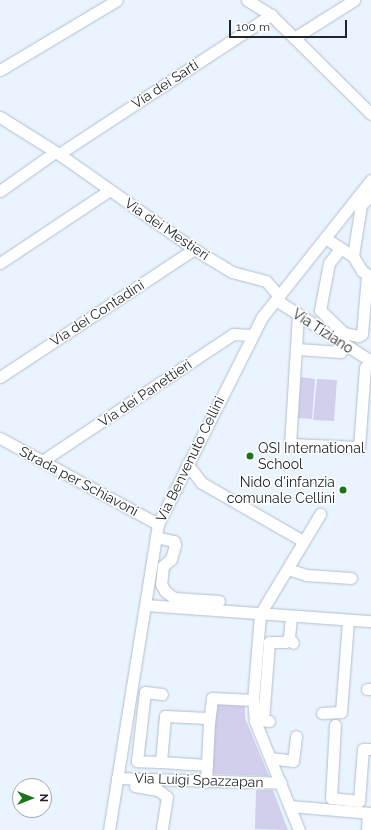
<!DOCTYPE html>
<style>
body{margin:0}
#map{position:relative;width:371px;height:830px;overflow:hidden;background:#e9f4ff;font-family:Raleway,sans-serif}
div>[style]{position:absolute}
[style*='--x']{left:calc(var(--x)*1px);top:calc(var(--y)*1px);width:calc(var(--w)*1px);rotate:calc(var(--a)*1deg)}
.green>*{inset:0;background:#d1cfec}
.roads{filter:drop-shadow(0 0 1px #b2bfcc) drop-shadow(0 0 1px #b2bfcc)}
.minor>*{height:11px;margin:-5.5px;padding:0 5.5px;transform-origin:5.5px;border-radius:5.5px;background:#fff}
.dots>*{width:11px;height:11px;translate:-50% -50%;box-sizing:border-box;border:2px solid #fff;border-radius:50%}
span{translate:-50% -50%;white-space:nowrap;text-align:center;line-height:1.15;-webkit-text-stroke:3px #fff;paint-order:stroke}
.street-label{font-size:14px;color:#21262b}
.poi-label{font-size:14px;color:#21262b}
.left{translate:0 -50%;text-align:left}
.right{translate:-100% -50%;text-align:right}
.north{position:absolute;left:12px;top:778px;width:40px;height:40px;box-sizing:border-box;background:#fff;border:1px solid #a6a8aa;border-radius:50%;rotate:90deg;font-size:11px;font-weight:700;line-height:16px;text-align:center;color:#21262b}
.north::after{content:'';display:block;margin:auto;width:14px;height:18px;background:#1d721c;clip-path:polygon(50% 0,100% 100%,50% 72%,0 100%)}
.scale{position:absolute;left:229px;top:20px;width:118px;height:18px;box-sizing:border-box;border:2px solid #21262b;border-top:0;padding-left:5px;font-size:12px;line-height:14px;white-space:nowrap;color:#21262b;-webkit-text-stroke:3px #fff;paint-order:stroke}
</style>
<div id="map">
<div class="green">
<div style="clip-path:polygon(301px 377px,315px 379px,312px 419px,298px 418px)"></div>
<div style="clip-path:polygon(317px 379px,337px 380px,334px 421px,313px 420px)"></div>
<div style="clip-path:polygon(215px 700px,245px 701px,245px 718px,269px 776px,213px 774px)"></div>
<div style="clip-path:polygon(256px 790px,273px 790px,288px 830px,255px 829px)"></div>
</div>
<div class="roads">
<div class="minor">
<div style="--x:247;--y:0;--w:28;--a:32"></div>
<div style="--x:271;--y:15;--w:141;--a:44.7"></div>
<div style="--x:294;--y:38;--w:71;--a:-32.3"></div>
<div style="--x:0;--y:70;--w:136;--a:-30.9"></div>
<div style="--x:0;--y:117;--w:70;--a:32.1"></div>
<div style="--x:59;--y:154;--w:165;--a:35.1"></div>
<div style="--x:194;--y:249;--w:44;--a:31.2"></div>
<div style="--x:232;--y:272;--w:35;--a:15"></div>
<div style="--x:266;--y:281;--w:20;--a:49"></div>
<div style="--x:59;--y:154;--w:254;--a:-33.3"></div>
<div style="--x:0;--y:191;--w:67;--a:-35.3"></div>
<div style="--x:325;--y:238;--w:33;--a:33"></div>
<div style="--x:353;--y:256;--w:17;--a:59"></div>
<div style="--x:362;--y:271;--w:11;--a:34"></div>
<div style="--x:340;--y:249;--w:18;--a:128"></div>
<div style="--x:329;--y:263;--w:48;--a:100.8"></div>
<div style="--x:320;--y:310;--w:33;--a:44"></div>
<div style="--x:344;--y:333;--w:14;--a:12"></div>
<div style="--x:358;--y:336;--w:4;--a:-27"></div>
<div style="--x:362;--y:334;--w:58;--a:-85.1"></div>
<div style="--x:353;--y:256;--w:52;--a:-81.1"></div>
<div style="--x:361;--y:205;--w:14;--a:-45"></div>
<div style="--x:0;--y:263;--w:132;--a:-33.6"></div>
<div style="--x:276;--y:300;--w:113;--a:32.7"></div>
<div style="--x:298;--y:314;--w:130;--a:93.5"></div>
<div style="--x:290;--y:444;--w:69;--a:2.5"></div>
<div style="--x:359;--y:447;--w:80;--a:-85.7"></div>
<div style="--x:297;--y:349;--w:44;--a:3.9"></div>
<div style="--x:0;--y:377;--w:232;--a:-33.4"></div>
<div style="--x:0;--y:438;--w:180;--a:28.6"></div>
<div style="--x:42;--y:461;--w:229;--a:-33.6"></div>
<div style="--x:233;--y:334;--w:18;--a:3"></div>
<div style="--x:187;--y:464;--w:24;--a:52"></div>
<div style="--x:202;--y:483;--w:111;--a:29.8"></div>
<div style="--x:156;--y:537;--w:18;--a:13"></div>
<div style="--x:174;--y:541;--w:4;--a:76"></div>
<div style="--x:175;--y:545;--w:15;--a:106"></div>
<div style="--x:171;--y:559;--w:11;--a:139"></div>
<div style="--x:163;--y:566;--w:18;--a:96"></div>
<div style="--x:161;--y:584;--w:8;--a:60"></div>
<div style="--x:165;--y:591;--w:11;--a:38"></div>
<div style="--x:174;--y:598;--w:45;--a:3.8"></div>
<div style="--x:288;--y:569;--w:19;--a:18"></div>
<div style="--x:306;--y:575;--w:45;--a:3.8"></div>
<div style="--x:146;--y:605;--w:226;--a:4.1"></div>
<div style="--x:291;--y:618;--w:20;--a:96"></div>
<div style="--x:289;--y:638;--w:6;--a:51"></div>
<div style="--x:367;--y:689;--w:4;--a:0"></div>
<div style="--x:322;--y:713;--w:19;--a:-3"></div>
<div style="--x:341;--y:712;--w:92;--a:-85.6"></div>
<div style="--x:269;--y:721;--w:6;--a:-171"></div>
<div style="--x:263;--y:720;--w:78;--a:-85.6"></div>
<div style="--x:269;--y:642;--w:16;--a:0"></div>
<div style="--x:285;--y:642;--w:6;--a:-45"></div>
<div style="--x:209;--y:723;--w:25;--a:-83"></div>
<div style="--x:212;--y:698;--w:41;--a:2.8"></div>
<div style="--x:335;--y:725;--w:73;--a:93.1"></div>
<div style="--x:331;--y:798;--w:28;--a:6"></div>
<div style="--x:359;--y:801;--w:52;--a:-85.6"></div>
<div style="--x:363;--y:749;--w:8;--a:0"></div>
<div style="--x:271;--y:758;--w:22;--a:8"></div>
<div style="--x:293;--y:761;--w:25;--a:-83"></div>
<div style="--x:161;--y:762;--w:24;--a:-178"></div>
<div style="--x:137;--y:761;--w:69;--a:-83.4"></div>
<div style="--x:145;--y:692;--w:17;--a:7"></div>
<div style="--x:117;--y:778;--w:164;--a:1.7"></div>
<div style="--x:206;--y:782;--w:59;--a:-87.1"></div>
<div style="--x:209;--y:723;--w:5;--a:-112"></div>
<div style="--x:207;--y:718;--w:42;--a:-177.3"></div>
<div style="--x:165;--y:716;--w:46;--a:95"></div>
<div style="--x:161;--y:762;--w:46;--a:3.7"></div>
<div style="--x:135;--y:786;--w:23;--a:10"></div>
<div style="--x:158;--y:790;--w:11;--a:38"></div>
<div style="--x:167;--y:797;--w:33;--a:99"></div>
<div style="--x:290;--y:806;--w:81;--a:4.9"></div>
<div style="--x:109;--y:830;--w:310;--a:-80.9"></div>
<div style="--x:158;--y:524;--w:232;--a:-63.3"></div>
<div style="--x:262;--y:317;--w:175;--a:-51.5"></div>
<div style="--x:299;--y:830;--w:118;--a:-112"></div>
<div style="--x:255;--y:721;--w:21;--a:-95"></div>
<div style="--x:253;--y:700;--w:86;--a:-85.3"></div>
<div style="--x:260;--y:614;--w:117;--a:-59"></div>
<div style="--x:367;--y:830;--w:17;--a:-87"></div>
</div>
</div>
<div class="dots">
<div style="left:250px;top:456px;background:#1d721c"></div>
<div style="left:343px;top:490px;background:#1d721c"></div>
</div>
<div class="street-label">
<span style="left:165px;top:84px;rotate:-33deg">Via dei Sarti</span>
<span style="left:167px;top:229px;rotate:34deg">Via dei Mestieri</span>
<span style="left:97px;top:313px;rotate:-33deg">Via dei Contadini</span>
<span style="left:323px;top:331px;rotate:33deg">Via Tiziano</span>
<span style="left:145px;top:393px;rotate:-34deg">Via dei Panettieri</span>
<span style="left:190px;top:459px;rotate:-64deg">Via Benvenuto Cellini</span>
<span style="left:79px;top:481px;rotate:28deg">Strada per Schiavoni</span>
<span style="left:199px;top:780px;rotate:2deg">Via Luigi Spazzapan</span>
</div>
<div class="poi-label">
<span class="left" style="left:258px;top:456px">QSI International<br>School</span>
<span class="right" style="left:335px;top:490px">Nido d'infanzia<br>comunale Cellini</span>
</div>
<div class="north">N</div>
<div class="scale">100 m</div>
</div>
